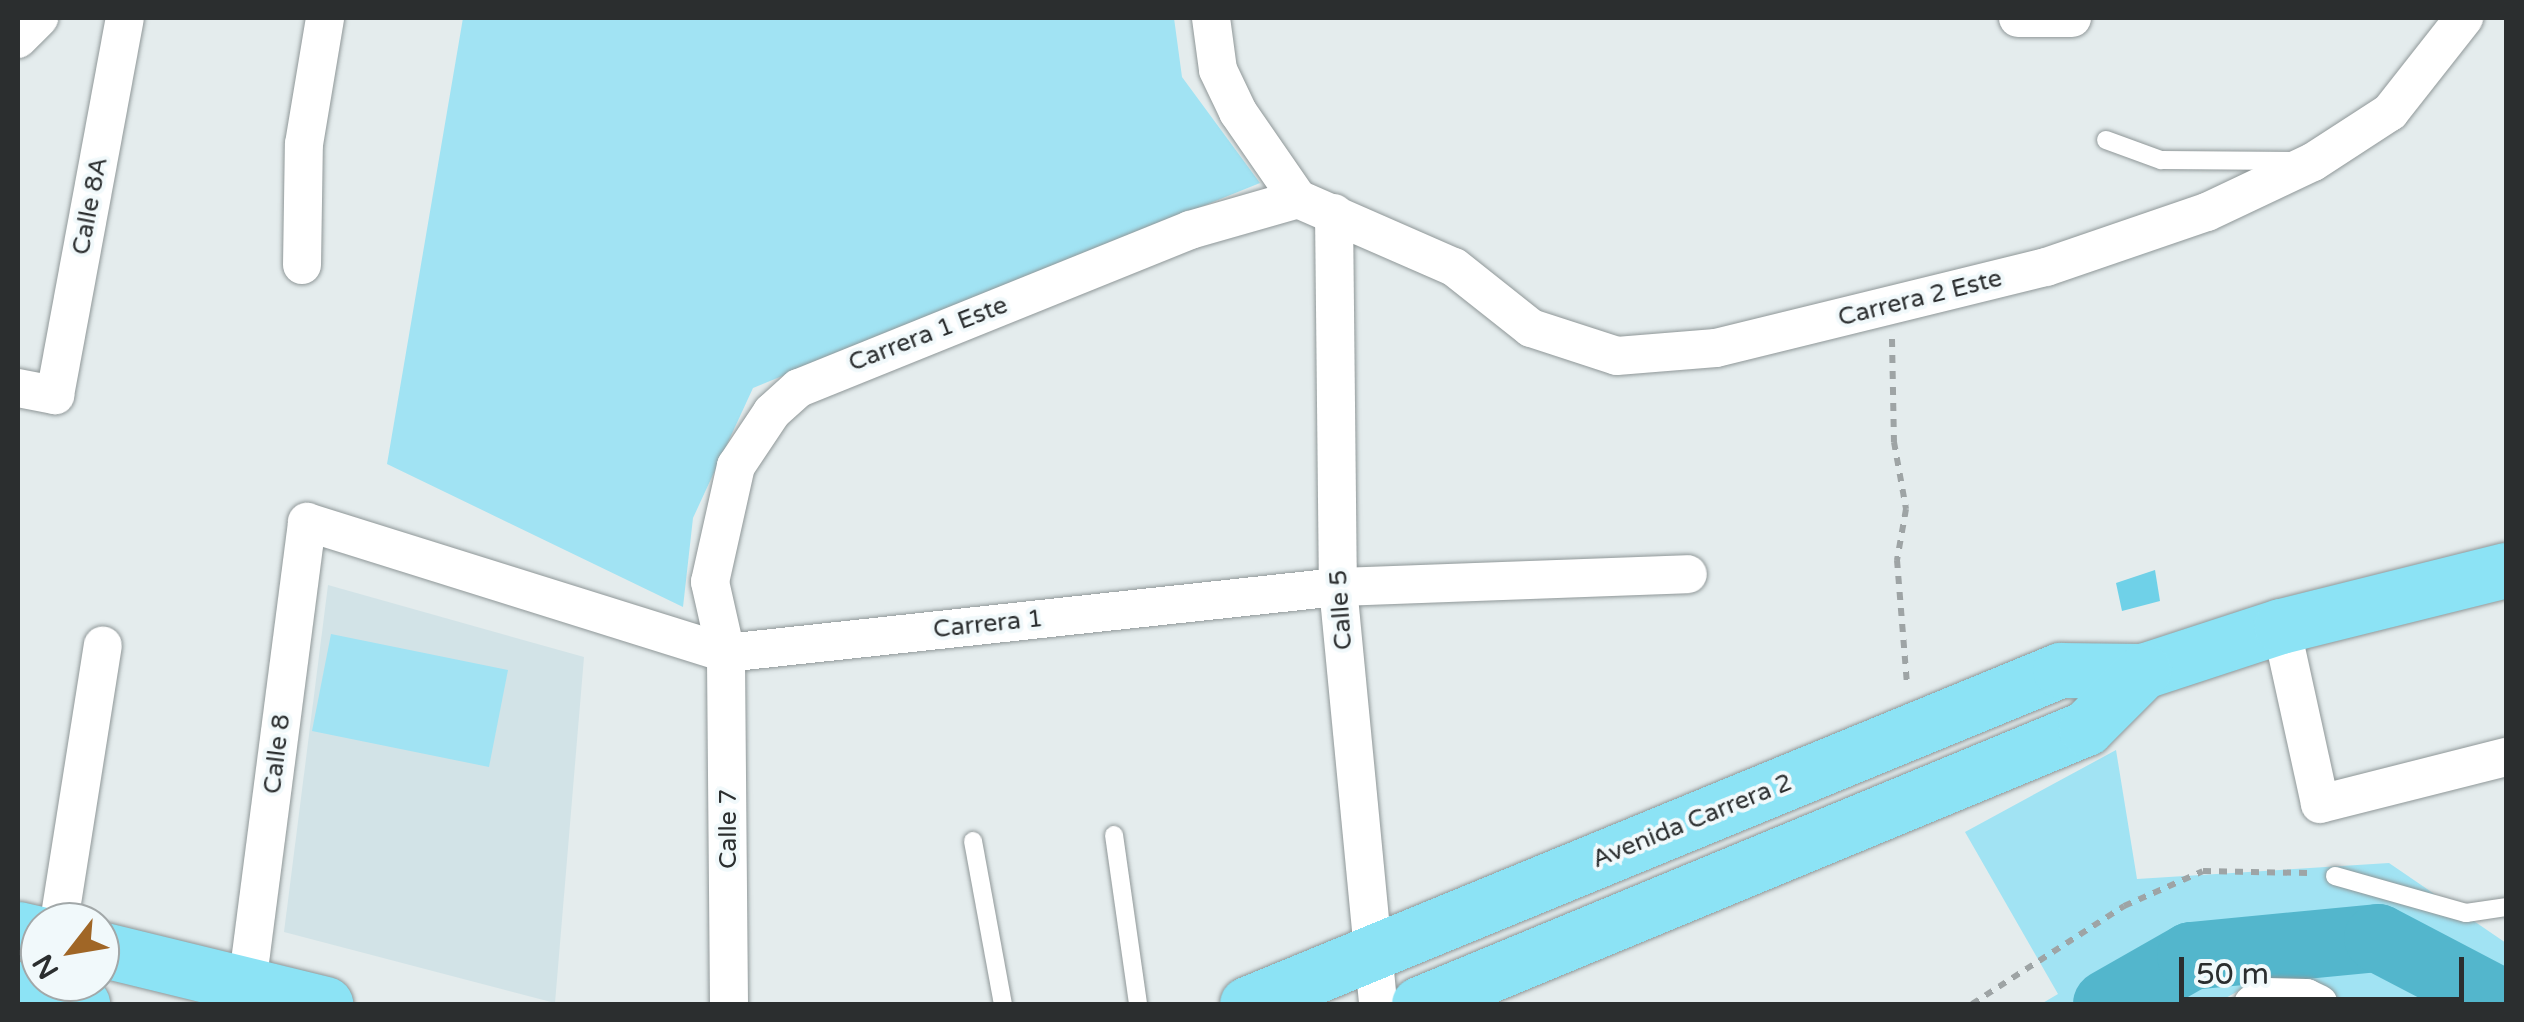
<!DOCTYPE html>
<style>
body{margin:0}
#map{position:relative;width:2524px;height:1022px;overflow:hidden;background:#e4eced;font-family:"Varela Round",sans-serif}
div>[style]{position:absolute}
[style*='--x']{left:calc(var(--x)*1px);top:calc(var(--y)*1px);width:calc(var(--w)*1px);rotate:calc(var(--a)*1deg)}
.built>*{inset:0;background:#d2e3e7}
.green>*{inset:0;background:#a1e3f3}
.river>*{height:68px;margin:-34px;padding:0 34px;transform-origin:34px;border-radius:34px;background:#53b6cc}
.building>*{inset:0;background:#6fd1e8}
.path>*{height:6px;margin-top:-3px;transform-origin:0;background:repeating-linear-gradient(90deg,#9ea4a5 0 8px,transparent 0 16px)}
.roads{filter:drop-shadow(0 0 2px #8f9798) drop-shadow(0 0 2px #8f9798)}
.lane>*{height:18px;margin:-9px;padding:0 9px;transform-origin:9px;border-radius:9px;background:#fff}
.street>*{height:38px;margin:-19px;padding:0 19px;transform-origin:19px;border-radius:19px;background:#fff}
.primary>*{height:55px;margin:-27.5px;padding:0 27.5px;transform-origin:27.5px;border-radius:27.5px;background:#8ce3f5}
span{translate:-50% -50%;white-space:nowrap;text-align:center;line-height:1.15;-webkit-text-stroke:8px #f1f9fb;paint-order:stroke}
.street-label{font-size:25px;color:#2b2e2f}
.frame{position:absolute;inset:0;border:20px solid #2b2e2f;pointer-events:none}
.north{position:absolute;left:20px;top:902px;width:100px;height:100px;box-sizing:border-box;background:#f1f9fb;border:2px solid #a2a8a9;border-radius:50%;rotate:239deg;font-size:28px;font-weight:700;line-height:40px;text-align:center;color:#2b2e2f}
.north::after{content:'';display:block;margin:auto;width:35px;height:45px;background:#a06626;clip-path:polygon(50% 0,100% 100%,50% 72%,0 100%)}
.scale{position:absolute;left:2179px;top:957px;width:285px;height:45px;box-sizing:border-box;border:5px solid #2b2e2f;border-top:0;padding-left:12px;font-size:30px;line-height:35px;white-space:nowrap;color:#2b2e2f;-webkit-text-stroke:8px #f1f9fb;paint-order:stroke}
</style>
<div id="map">
<div class="built">
<div style="clip-path:polygon(328px 585px,584px 657px,555px 1003px,284px 932px)"></div>
</div>
<div class="green">
<div style="clip-path:polygon(463px 18px,1174px 18px,1182px 77px,1260px 183px,753px 388px,693px 518px,683px 607px,387px 464px)"></div>
<div style="clip-path:polygon(331px 634px,508px 670px,489px 767px,312px 731px)"></div>
<div style="clip-path:polygon(2116px 750px,2137px 879px,2389px 863px,2506px 943px,2506px 1004px,2296px 1004px,2249px 985px,2215px 1004px,2041px 1004px,2058px 994px,1965px 832px)"></div>
</div>
<div class="river">
<div style="--x:2107;--y:1004;--w:97;--a:-29.7"></div>
<div style="--x:2191;--y:956;--w:188;--a:-5.5"></div>
<div style="--x:2378;--y:938;--w:142;--a:27.6"></div>
</div>
<div class="building">
<div style="clip-path:polygon(2155px 570px,2160px 601px,2122px 611px,2116px 583px)"></div>
</div>
<div class="path">
<div style="--x:1892;--y:339;--w:103;--a:88.9"></div>
<div style="--x:1894;--y:442;--w:68;--a:79.8"></div>
<div style="--x:1906;--y:509;--w:52;--a:100"></div>
<div style="--x:1897;--y:560;--w:124;--a:85.4"></div>
<div style="--x:1972;--y:1004;--w:181;--a:-32.8"></div>
<div style="--x:2124;--y:906;--w:86;--a:-23.9"></div>
<div style="--x:2203;--y:871;--w:106;--a:1.1"></div>
</div>
<div class="roads">
<div class="lane">
<div style="--x:2106;--y:140;--w:59;--a:20"></div>
<div style="--x:2161;--y:160;--w:136;--a:0.4"></div>
<div style="--x:1114;--y:835;--w:171;--a:81.9"></div>
<div style="--x:973;--y:841;--w:166;--a:79.6"></div>
<div style="--x:2335;--y:876;--w:136;--a:15.8"></div>
<div style="--x:2466;--y:913;--w:40;--a:-8.5"></div>
</div>
<div class="street">
<div style="--x:1211;--y:18;--w:52;--a:82.3"></div>
<div style="--x:1218;--y:70;--w:47;--a:64.5"></div>
<div style="--x:1238;--y:112;--w:106;--a:55.4"></div>
<div style="--x:2018;--y:18;--w:54;--a:0"></div>
<div style="--x:18;--y:39;--w:30;--a:-45"></div>
<div style="--x:1334;--y:213;--w:374;--a:89.4"></div>
<div style="--x:1338;--y:587;--w:419;--a:84.5"></div>
<div style="--x:302;--y:265;--w:121;--a:-89.1"></div>
<div style="--x:304;--y:144;--w:128;--a:-80.5"></div>
<div style="--x:18;--y:388;--w:38;--a:11"></div>
<div style="--x:55;--y:395;--w:383;--a:-79.5"></div>
<div style="--x:2281;--y:626;--w:182;--a:77.6"></div>
<div style="--x:2320;--y:804;--w:192;--a:-14.2"></div>
<div style="--x:59;--y:922;--w:280;--a:-81"></div>
<div style="--x:247;--y:985;--w:467;--a:-82.6"></div>
<div style="--x:307;--y:522;--w:439;--a:17.4"></div>
<div style="--x:726;--y:653;--w:616;--a:-6.16"></div>
<div style="--x:1338;--y:587;--w:350;--a:-2.1"></div>
<div style="--x:729;--y:1004;--w:351;--a:-90.5"></div>
<div style="--x:726;--y:653;--w:73;--a:-102.7"></div>
<div style="--x:710;--y:582;--w:119;--a:-77.4"></div>
<div style="--x:736;--y:466;--w:65;--a:-56.3"></div>
<div style="--x:772;--y:412;--w:36;--a:-42"></div>
<div style="--x:799;--y:388;--w:422;--a:-22"></div>
<div style="--x:1190;--y:230;--w:112;--a:-16"></div>
<div style="--x:1298;--y:199;--w:170;--a:23.6"></div>
<div style="--x:1454;--y:267;--w:98;--a:38.4"></div>
<div style="--x:1531;--y:328;--w:90;--a:18"></div>
<div style="--x:1617;--y:356;--w:99;--a:-4.6"></div>
<div style="--x:1716;--y:348;--w:340;--a:-13.8"></div>
<div style="--x:2046;--y:267;--w:170;--a:-18.9"></div>
<div style="--x:2207;--y:212;--w:117;--a:-25.3"></div>
<div style="--x:2313;--y:162;--w:92;--a:-33"></div>
<div style="--x:2390;--y:112;--w:120;--a:-51.8"></div>
<div style="--x:2253;--y:1004;--w:15;--a:-28"></div>
<div style="--x:2266;--y:997;--w:40;--a:1.4"></div>
<div style="--x:2306;--y:998;--w:14;--a:25"></div>
</div>
<div class="primary">
<div style="--x:18;--y:929;--w:23;--a:13"></div>
<div style="--x:100;--y:949;--w:232;--a:13.7"></div>
<div style="--x:18;--y:989;--w:66;--a:13.2"></div>
<div style="--x:1247;--y:1004;--w:879;--a:-22.33"></div>
<div style="--x:2060;--y:670;--w:83;--a:0.7"></div>
<div style="--x:2143;--y:671;--w:145;--a:-18.1"></div>
<div style="--x:2281;--y:626;--w:232;--a:-14"></div>
<div style="--x:1419;--y:1004;--w:722;--a:-22.48"></div>
<div style="--x:2086;--y:728;--w:81;--a:-45"></div>
</div>
</div>
<div class="street-label">
<span style="left:90px;top:206px;rotate:-79deg">Calle 8A</span>
<span style="left:1920px;top:298px;rotate:-14deg">Carrera 2 Este</span>
<span style="left:928px;top:334px;rotate:-21deg">Carrera 1 Este</span>
<span style="left:1341px;top:610px;rotate:-94deg">Calle 5</span>
<span style="left:988px;top:624px;rotate:-6deg">Carrera 1</span>
<span style="left:277px;top:754px;rotate:-83deg">Calle 8</span>
<span style="left:1692px;top:821px;rotate:-22deg">Avenida Carrera 2</span>
<span style="left:728px;top:829px;rotate:-90deg">Calle 7</span>
</div>
<div class="frame"></div>
<div class="north">N</div>
<div class="scale">50 m</div>
</div>
